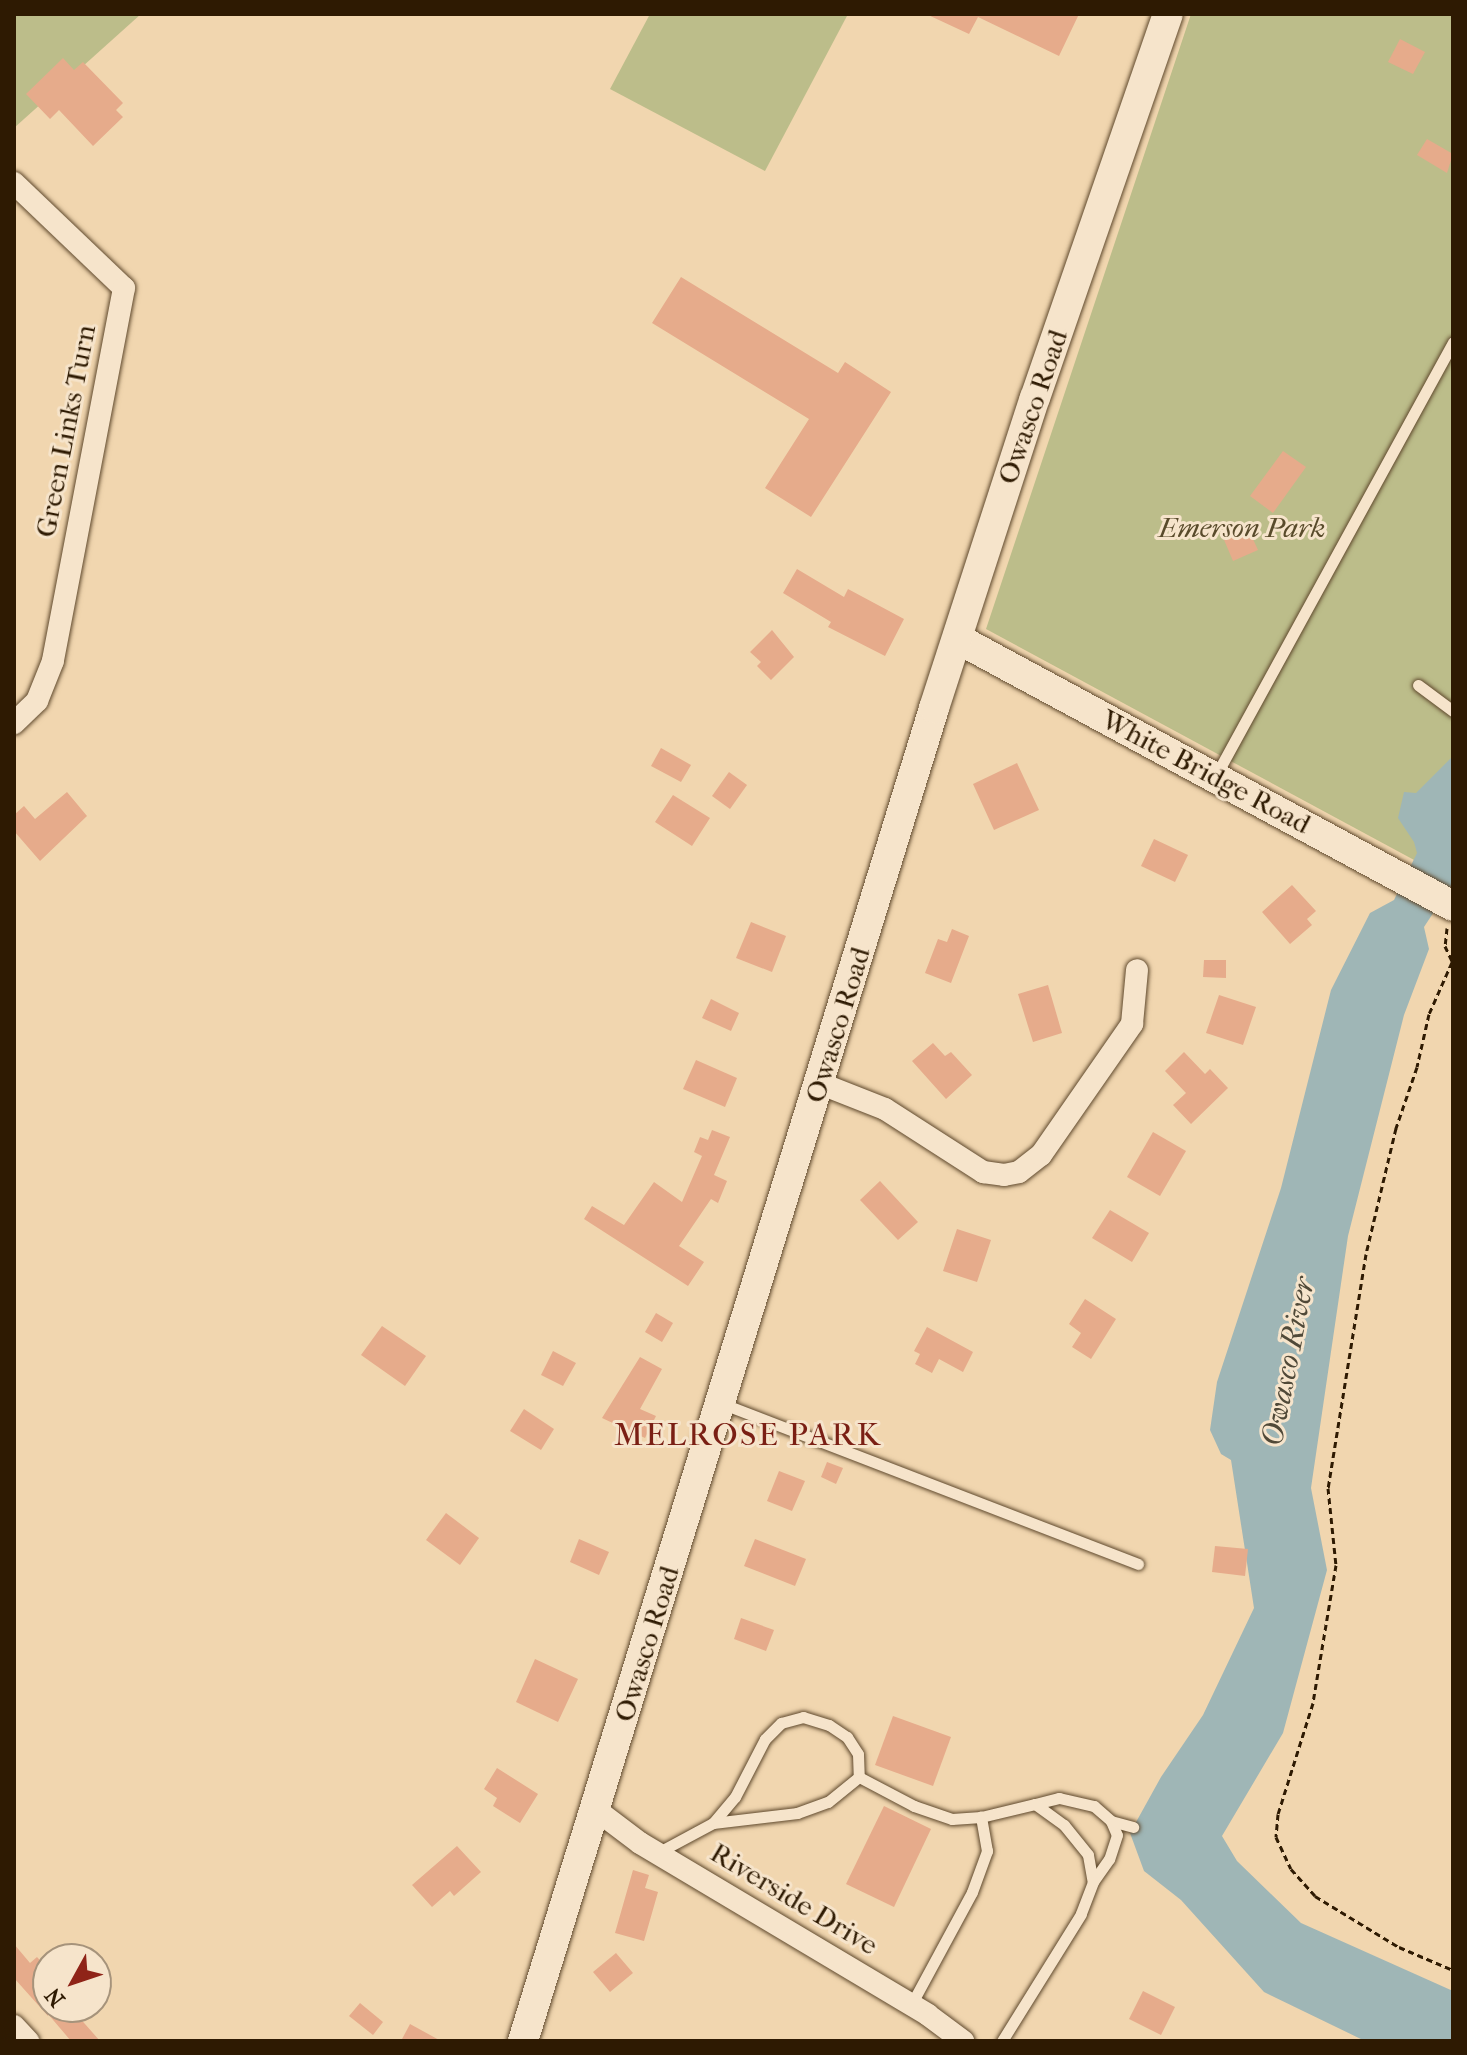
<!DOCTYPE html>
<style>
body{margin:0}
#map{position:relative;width:1467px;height:2055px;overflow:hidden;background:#f1d6af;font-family:"IM FELL French Canon",serif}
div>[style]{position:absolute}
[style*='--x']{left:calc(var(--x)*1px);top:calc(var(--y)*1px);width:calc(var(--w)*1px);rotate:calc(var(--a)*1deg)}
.green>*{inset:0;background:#bcbd8a}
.water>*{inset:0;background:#9fb6b6}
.building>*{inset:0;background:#e6ab8b}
.path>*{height:3px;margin-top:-1.5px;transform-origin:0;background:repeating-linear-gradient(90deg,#2e1a02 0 6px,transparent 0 10px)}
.roads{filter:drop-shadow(0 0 2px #5f492d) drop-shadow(0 0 2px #5f492d)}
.lane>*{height:11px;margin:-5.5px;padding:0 5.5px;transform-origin:5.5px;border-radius:5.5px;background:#f6e4cb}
.street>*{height:22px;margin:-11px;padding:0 11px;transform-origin:11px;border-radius:11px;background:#f6e4cb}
.secondary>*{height:30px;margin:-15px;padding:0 15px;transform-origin:15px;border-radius:15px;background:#f6e4cb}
span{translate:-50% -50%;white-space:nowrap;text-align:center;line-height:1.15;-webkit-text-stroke:6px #f6e4cb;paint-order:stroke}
.street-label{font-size:28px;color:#2e1a02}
.park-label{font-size:28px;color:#594b2b;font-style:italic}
.water-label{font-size:30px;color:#504938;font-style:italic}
.quarter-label{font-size:32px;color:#7a1f14;letter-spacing:2px}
.frame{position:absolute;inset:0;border:16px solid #2e1a02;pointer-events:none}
.north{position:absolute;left:32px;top:1943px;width:80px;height:80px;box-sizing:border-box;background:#f6e4cb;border:2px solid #a6937b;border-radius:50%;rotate:230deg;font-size:22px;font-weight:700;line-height:32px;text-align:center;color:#2e1a02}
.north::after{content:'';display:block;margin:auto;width:28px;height:36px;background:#8f2418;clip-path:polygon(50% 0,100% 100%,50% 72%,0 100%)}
</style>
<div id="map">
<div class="green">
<div style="clip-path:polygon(14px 14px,141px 14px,14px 128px)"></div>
<div style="clip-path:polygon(650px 14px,848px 14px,765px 171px,610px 89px)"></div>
<div style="clip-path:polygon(1191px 14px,1453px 14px,1453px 881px,986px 629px)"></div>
</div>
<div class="water">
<div style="clip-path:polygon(1453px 756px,1453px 883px,1424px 927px,1429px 949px,1404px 1015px,1348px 1236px,1311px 1488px,1327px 1570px,1283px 1733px,1222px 1836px,1237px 1861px,1301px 1923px,1453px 1991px,1453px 2041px,1365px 2041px,1264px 1992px,1181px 1900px,1144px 1871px,1130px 1833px,1161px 1777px,1203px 1715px,1254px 1608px,1231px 1460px,1221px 1454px,1210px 1430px,1217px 1382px,1281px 1188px,1331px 990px,1370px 913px,1394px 900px,1417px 853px,1414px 842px,1398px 818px,1404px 792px,1416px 793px)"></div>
</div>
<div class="building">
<div style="clip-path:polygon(926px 14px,1079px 14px,1059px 56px,978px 17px,969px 34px)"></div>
<div style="clip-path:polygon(1400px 39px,1425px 52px,1413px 74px,1388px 62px)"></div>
<div style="clip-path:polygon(63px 58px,74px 70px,83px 62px,123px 103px,116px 110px,123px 117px,93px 146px,59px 110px,50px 119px,26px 94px)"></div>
<div style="clip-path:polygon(1427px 139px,1453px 154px,1447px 173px,1417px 155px)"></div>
<div style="clip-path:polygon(681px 277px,838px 373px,845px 362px,891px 392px,811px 517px,765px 488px,809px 419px,652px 323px)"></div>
<div style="clip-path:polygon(1283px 451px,1306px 467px,1273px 513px,1250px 496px)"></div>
<div style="clip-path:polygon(1246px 524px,1258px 550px,1233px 561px,1222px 535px)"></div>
<div style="clip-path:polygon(797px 569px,844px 597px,848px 589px,904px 619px,885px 656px,828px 627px,831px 622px,783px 593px)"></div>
<div style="clip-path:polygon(772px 630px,794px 657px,771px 680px,757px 666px,761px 662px,750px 652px)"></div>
<div style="clip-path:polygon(661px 748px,691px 765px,681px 782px,651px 766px)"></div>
<div style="clip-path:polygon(1017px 763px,1039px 810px,994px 830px,973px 784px)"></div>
<div style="clip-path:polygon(729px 772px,747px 785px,730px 809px,712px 796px)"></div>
<div style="clip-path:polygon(67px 792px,87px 816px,40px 861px,14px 831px,14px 815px,24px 806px,35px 819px)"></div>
<div style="clip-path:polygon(673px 795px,710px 818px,692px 846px,655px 822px)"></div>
<div style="clip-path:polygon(1154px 839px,1188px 855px,1175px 882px,1141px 866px)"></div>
<div style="clip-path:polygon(1292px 885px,1316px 911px,1307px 919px,1312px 925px,1290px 944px,1262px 912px)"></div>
<div style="clip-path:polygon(751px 922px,786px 936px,772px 972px,736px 958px)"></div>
<div style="clip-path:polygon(952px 929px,969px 936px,951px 983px,925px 973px,938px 939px,947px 942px)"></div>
<div style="clip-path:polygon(1204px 960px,1226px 960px,1226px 978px,1203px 977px)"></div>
<div style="clip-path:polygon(1048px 985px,1062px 1033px,1033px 1042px,1018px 994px)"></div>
<div style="clip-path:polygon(1219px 995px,1256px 1007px,1243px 1045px,1206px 1033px)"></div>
<div style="clip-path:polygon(711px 999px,739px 1013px,731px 1031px,702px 1018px)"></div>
<div style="clip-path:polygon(933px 1043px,945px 1056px,951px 1052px,972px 1075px,946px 1099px,912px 1061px)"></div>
<div style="clip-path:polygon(1184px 1052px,1205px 1074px,1210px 1069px,1228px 1088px,1191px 1124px,1173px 1105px,1186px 1093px,1165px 1071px)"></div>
<div style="clip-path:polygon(696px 1060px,737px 1078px,725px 1107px,683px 1089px)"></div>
<div style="clip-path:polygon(712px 1130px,730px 1137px,714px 1175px,727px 1181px,718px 1203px,711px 1199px,679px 1246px,704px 1262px,688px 1286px,584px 1219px,592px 1206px,624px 1225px,654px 1182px,682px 1202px,702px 1156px,694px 1152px,700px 1137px,708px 1140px)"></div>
<div style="clip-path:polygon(1153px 1132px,1186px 1151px,1160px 1196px,1127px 1177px)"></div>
<div style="clip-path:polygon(880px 1181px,918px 1222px,898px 1240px,860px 1200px)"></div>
<div style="clip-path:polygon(1110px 1210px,1149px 1233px,1132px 1262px,1092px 1238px)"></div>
<div style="clip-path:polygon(957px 1229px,991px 1240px,977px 1282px,943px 1271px)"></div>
<div style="clip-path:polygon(1085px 1299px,1116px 1319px,1091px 1359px,1072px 1347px,1081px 1333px,1069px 1324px)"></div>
<div style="clip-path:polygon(656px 1313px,673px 1323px,662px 1342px,645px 1332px)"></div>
<div style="clip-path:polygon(382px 1326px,426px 1356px,405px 1386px,361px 1355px)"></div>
<div style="clip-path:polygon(927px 1327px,973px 1352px,963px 1372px,939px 1359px,932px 1373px,915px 1364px,920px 1354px,914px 1351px)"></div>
<div style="clip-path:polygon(553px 1351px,576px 1363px,563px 1386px,541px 1375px)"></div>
<div style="clip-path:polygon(640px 1357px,662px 1369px,640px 1409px,656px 1416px,645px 1438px,602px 1418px)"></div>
<div style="clip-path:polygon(524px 1409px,554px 1429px,541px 1450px,510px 1431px)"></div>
<div style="clip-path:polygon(827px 1462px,843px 1468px,836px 1484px,821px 1477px)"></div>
<div style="clip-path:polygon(779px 1471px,805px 1481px,792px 1511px,767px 1501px)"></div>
<div style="clip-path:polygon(446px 1513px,479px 1538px,460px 1565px,426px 1540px)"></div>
<div style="clip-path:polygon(579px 1539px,609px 1552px,599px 1575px,570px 1562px)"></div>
<div style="clip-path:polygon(755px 1539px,806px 1559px,795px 1586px,744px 1566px)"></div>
<div style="clip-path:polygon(1215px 1546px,1248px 1549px,1245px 1576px,1212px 1572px)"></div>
<div style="clip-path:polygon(741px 1618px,774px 1630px,766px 1651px,734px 1639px)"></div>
<div style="clip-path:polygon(535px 1659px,578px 1679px,558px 1722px,516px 1702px)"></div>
<div style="clip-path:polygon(893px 1716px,951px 1737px,933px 1786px,875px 1765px)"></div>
<div style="clip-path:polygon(497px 1768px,538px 1794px,520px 1823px,493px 1806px,497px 1798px,484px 1789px)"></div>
<div style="clip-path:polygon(884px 1806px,931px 1829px,894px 1907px,846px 1884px)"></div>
<div style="clip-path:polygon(457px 1846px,481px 1872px,454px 1896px,450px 1891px,432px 1907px,412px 1885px)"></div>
<div style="clip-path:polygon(633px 1870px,649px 1875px,645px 1888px,658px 1892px,644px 1941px,615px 1933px)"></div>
<div style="clip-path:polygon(14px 1944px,30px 1963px,37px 1957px,48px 1969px,48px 2007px,70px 2007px,100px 2041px,71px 2041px,48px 2014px,48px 2016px,14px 1978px)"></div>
<div style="clip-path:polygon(616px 1953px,633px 1973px,610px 1992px,593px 1972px)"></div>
<div style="clip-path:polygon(1143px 1991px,1175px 2007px,1161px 2035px,1129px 2019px)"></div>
<div style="clip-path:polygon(360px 2003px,383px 2022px,373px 2035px,349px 2016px)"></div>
<div style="clip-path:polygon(410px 2024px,441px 2041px,401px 2041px)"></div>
</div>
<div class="path">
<div style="--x:1447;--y:928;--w:18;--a:96"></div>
<div style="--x:1445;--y:946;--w:19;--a:65"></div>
<div style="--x:1452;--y:962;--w:57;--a:113.9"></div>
<div style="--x:1429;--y:1014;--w:54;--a:102.8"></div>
<div style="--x:1417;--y:1067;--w:65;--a:109"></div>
<div style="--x:1396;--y:1128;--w:130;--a:103.4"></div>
<div style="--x:1366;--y:1254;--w:237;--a:99.2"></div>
<div style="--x:1328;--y:1488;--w:77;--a:84.1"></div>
<div style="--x:1336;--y:1565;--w:140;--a:99.5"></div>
<div style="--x:1313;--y:1703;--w:116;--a:107.5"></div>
<div style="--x:1278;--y:1814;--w:23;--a:95"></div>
<div style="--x:1276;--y:1837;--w:35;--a:65"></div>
<div style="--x:1291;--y:1869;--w:36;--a:48"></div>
<div style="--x:1315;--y:1896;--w:98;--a:31.3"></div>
<div style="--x:1399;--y:1947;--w:59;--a:23.1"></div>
</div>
<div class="roads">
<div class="lane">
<div style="--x:1418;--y:685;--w:44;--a:36.6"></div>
<div style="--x:1215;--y:777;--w:496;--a:-61.3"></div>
<div style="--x:721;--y:1403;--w:447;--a:21.1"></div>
<div style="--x:1035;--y:1804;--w:25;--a:-14"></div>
<div style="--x:1059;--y:1798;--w:36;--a:13"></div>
<div style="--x:1094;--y:1806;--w:23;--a:41"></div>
<div style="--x:1111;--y:1821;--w:15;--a:67"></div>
<div style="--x:1117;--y:1835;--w:25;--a:108"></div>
<div style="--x:1109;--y:1859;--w:28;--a:125"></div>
<div style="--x:1111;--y:1821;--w:23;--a:15"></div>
<div style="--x:713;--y:1823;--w:34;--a:-50"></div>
<div style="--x:735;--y:1797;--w:65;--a:-62.7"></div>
<div style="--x:765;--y:1739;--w:23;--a:-45"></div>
<div style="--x:781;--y:1723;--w:23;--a:-15"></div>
<div style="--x:803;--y:1717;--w:27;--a:17"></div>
<div style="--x:829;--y:1725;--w:22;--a:34"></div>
<div style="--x:847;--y:1737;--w:20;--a:57"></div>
<div style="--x:858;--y:1754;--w:23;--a:88"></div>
<div style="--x:659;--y:1852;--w:61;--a:-28.2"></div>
<div style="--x:713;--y:1823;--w:85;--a:-6.8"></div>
<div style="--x:797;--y:1813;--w:33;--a:-20"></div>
<div style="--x:828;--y:1802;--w:40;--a:-39"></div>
<div style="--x:859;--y:1777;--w:62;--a:27.8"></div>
<div style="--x:914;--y:1806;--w:40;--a:18.9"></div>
<div style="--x:952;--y:1819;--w:29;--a:-4"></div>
<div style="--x:981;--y:1817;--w:56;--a:-13.5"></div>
<div style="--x:1035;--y:1804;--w:36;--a:36"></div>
<div style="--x:1064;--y:1825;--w:38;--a:51"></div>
<div style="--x:1088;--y:1855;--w:27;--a:80"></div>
<div style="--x:1093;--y:1882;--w:34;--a:111"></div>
<div style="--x:1081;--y:1914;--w:150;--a:121.9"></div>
<div style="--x:911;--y:2005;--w:128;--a:-61.6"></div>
<div style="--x:972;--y:1892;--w:44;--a:-69.9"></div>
<div style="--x:987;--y:1851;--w:35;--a:-100"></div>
</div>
<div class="street">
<div style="--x:14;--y:183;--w:152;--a:43.7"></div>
<div style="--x:124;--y:288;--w:380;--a:100.8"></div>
<div style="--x:53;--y:661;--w:43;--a:111.8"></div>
<div style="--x:37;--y:701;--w:32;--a:136"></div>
<div style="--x:819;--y:1083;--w:71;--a:21.5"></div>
<div style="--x:885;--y:1109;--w:117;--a:32.7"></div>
<div style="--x:983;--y:1172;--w:21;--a:8"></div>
<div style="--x:1004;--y:1175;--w:15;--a:-11"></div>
<div style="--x:1019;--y:1172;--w:28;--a:-38"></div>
<div style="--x:1041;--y:1155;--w:160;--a:-55.2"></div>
<div style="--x:1132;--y:1024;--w:54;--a:-84.7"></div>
<div style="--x:595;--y:1809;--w:56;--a:37.1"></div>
<div style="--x:640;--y:1843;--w:335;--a:30.8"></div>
<div style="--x:928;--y:2015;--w:44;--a:36.6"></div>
<div style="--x:14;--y:2026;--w:21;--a:47"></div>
</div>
<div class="secondary">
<div style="--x:958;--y:639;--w:562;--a:28.34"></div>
<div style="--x:523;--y:2041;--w:1395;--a:-72.86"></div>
<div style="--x:934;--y:708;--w:326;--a:-72"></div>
<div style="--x:1035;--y:398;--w:406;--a:-70.9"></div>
</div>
</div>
<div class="street-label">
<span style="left:1033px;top:407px;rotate:-71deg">Owasco Road</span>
<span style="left:66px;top:431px;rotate:-79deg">Green Links Turn</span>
<span style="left:1206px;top:772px;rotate:28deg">White Bridge Road</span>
<span style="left:838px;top:1025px;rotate:-73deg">Owasco Road</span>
<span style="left:647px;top:1644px;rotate:-73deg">Owasco Road</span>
<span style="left:794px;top:1899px;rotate:31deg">Riverside Drive</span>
</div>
<div class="park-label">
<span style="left:1242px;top:528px">Emerson Park</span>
</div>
<div class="water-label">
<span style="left:1289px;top:1362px;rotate:-79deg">Owasco River</span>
</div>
<div class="quarter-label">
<span style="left:748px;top:1435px">MELROSE PARK</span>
</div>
<div class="frame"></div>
<div class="north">N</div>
</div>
